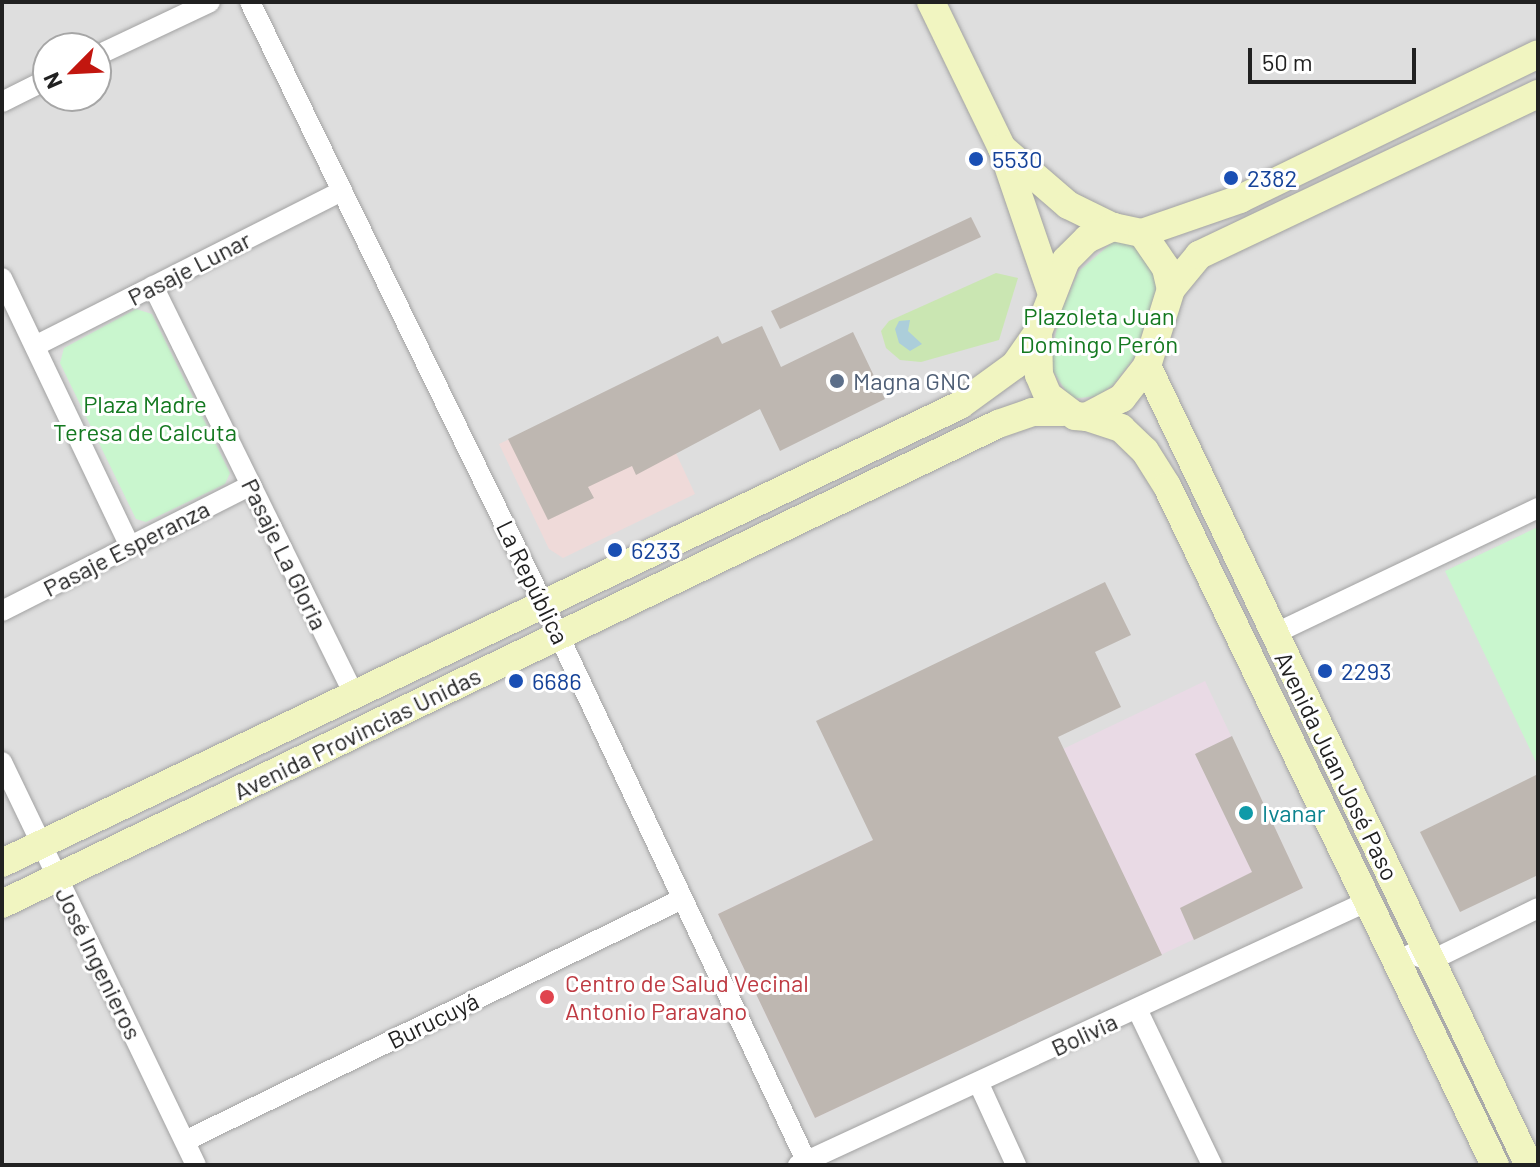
<!DOCTYPE html>
<meta charset="utf-8">
<style>
body{margin:0}
#map{position:relative;width:1540px;height:1167px;overflow:hidden;background:#f0eee8;font-family:Barlow,sans-serif}
div>[style]{position:absolute}
[style*='--x']{left:calc(var(--x)*1px);top:calc(var(--y)*1px);width:calc(var(--w)*1px);rotate:calc(var(--a)*1deg)}
.residential>*{inset:0;background:#dedede}
.commercial>*{inset:0;background:#efdad9}
.industrial>*{inset:0;background:#e9dae5}
.grass>*{inset:0;background:#cae6b2}
.park>*{inset:0;background:#c9f6ce}
.water>*{inset:0;background:#acceda}
.building>*{inset:0;background:#beb7b1}
.roads{filter:drop-shadow(0 0 2px #a2a2a2) drop-shadow(0 0 2px #a2a2a2)}
.street>*{height:20px;margin:-10px;padding:0 10px;transform-origin:10px;border-radius:10px;background:#fff}
.secondary>*{height:28px;margin:-14px;padding:0 14px;transform-origin:14px;border-radius:14px;background:#f1f5c1}
.dots>*{width:22px;height:22px;translate:-50% -50%;box-sizing:border-box;border:4px solid #fff;border-radius:50%}
span{translate:-50% -50%;white-space:nowrap;text-align:center;line-height:1.15;-webkit-text-stroke:6px #fff;paint-order:stroke}
.transit-label{font-size:24px;color:#164399}
.left{translate:0 -50%;text-align:left}
.street-label{font-size:24px;color:#212121}
.park-label{font-size:24px;color:#147920}
.service-label{font-size:24px;color:#4e5e75}
.culture-label{font-size:24px;color:#0d838f}
.health-label{font-size:24px;color:#be3a42}
.frame{position:absolute;inset:0;border:4px solid #212121;pointer-events:none}
.north{position:absolute;left:32px;top:32px;width:80px;height:80px;box-sizing:border-box;background:#fff;border:2px solid #a6a6a6;border-radius:50%;rotate:246deg;font-size:22px;font-weight:700;line-height:32px;text-align:center;color:#212121}
.north::after{content:'';display:block;margin:auto;width:28px;height:36px;background:#c2160f;clip-path:polygon(50% 0,100% 100%,50% 72%,0 100%)}
.scale{position:absolute;left:1248px;top:48px;width:168px;height:36px;box-sizing:border-box;border:4px solid #212121;border-top:0;padding-left:10px;font-size:24px;line-height:28px;white-space:nowrap;color:#212121;-webkit-text-stroke:6px #fff;paint-order:stroke}
</style>
<div id="map">
<div class="residential">
<div style="clip-path:polygon(evenodd,2px 2px,1538px 2px,1538px 1165px,2px 1165px,2px 2px,48px 48px,96px 48px,96px 96px,48px 96px,48px 48px)"></div>
</div>
<div class="commercial">
<div style="clip-path:polygon(640px 376px,695px 494px,563px 558px,549px 549px,499px 444px)"></div>
</div>
<div class="industrial">
<div style="clip-path:polygon(1205px 681px,1303px 888px,815px 1118px,718px 914px)"></div>
</div>
<div class="grass">
<div style="clip-path:polygon(996px 273px,1018px 278px,999px 340px,921px 362px,900px 360px,886px 348px,881px 331px,889px 321px)"></div>
</div>
<div class="park">
<div style="clip-path:polygon(1114px 241px,1135px 245px,1154px 275px,1156px 289px,1134px 358px,1113px 385px,1097px 396px,1071px 399px,1053px 371px,1051px 355px,1060px 314px,1079px 271px)"></div>
<div style="clip-path:polygon(136px 309px,152px 314px,230px 473px,225px 484px,146px 522px,136px 519px,60px 363px,64px 348px)"></div>
<div style="clip-path:polygon(1538px 527px,1538px 761px,1536px 762px,1445px 571px)"></div>
</div>
<div class="water">
<div style="clip-path:polygon(910px 320px,908px 331px,922px 344px,910px 351px,899px 343px,895px 329px,899px 321px)"></div>
</div>
<div class="building">
<div style="clip-path:polygon(971px 217px,981px 237px,780px 329px,771px 311px)"></div>
<div style="clip-path:polygon(762px 326px,781px 367px,853px 332px,885px 399px,780px 451px,760px 409px,636px 475px,632px 466px,588px 487px,594px 498px,548px 520px,508px 439px,718px 336px,722px 344px)"></div>
<div style="clip-path:polygon(1105px 582px,1131px 635px,1095px 652px,1121px 707px,1058px 737px,1162px 955px,815px 1118px,718px 914px,873px 840px,816px 721px)"></div>
<div style="clip-path:polygon(1232px 736px,1303px 888px,1194px 940px,1180px 908px,1252px 872px,1195px 754px)"></div>
<div style="clip-path:polygon(1538px 774px,1538px 875px,1460px 912px,1420px 832px)"></div>
</div>
<div class="roads">
<div class="street">
<div style="--x:250;--y:2;--w:705;--a:64.02"></div>
<div style="--x:559;--y:636;--w:585;--a:64.79"></div>
<div style="--x:96;--y:56;--w:126;--a:-25.3"></div>
<div style="--x:2;--y:102;--w:51;--a:-26.6"></div>
<div style="--x:2;--y:278;--w:297;--a:64.5"></div>
<div style="--x:153;--y:286;--w:453;--a:63.8"></div>
<div style="--x:35;--y:346;--w:344;--a:-26.8"></div>
<div style="--x:2;--y:611;--w:279;--a:-26.8"></div>
<div style="--x:1274;--y:634;--w:293;--a:-25.5"></div>
<div style="--x:2;--y:762;--w:447;--a:64.3"></div>
<div style="--x:1397;--y:960;--w:16;--a:-22"></div>
<div style="--x:1412;--y:954;--w:19;--a:21"></div>
<div style="--x:1430;--y:961;--w:120;--a:-26.1"></div>
<div style="--x:1137;--y:1009;--w:173;--a:64.3"></div>
<div style="--x:979;--y:1084;--w:89;--a:65.4"></div>
<div style="--x:185;--y:1141;--w:553;--a:-25.96"></div>
<div style="--x:798;--y:1165;--w:628;--a:-24.85"></div>
</div>
<div class="secondary">
<div style="--x:931;--y:2;--w:162;--a:64.1"></div>
<div style="--x:1002;--y:148;--w:151;--a:71.1"></div>
<div style="--x:1002;--y:148;--w:87;--a:40.8"></div>
<div style="--x:1068;--y:205;--w:50;--a:26.1"></div>
<div style="--x:1113;--y:227;--w:30;--a:12"></div>
<div style="--x:1142;--y:233;--w:42;--a:55.6"></div>
<div style="--x:1166;--y:268;--w:22;--a:77"></div>
<div style="--x:1171;--y:289;--w:81;--a:107.3"></div>
<div style="--x:1147;--y:366;--w:41;--a:128"></div>
<div style="--x:1122;--y:398;--w:40;--a:152"></div>
<div style="--x:1087;--y:417;--w:12;--a:-175"></div>
<div style="--x:1075;--y:416;--w:34;--a:-143"></div>
<div style="--x:1048;--y:396;--w:23;--a:-113"></div>
<div style="--x:1039;--y:375;--w:43;--a:-91.3"></div>
<div style="--x:1038;--y:332;--w:77;--a:-68.7"></div>
<div style="--x:1066;--y:260;--w:30;--a:-45"></div>
<div style="--x:1087;--y:239;--w:29;--a:-25"></div>
<div style="--x:1142;--y:233;--w:104;--a:-19.1"></div>
<div style="--x:1240;--y:199;--w:331;--a:-25.9"></div>
<div style="--x:1171;--y:289;--w:44;--a:-50.5"></div>
<div style="--x:1199;--y:255;--w:375;--a:-25.4"></div>
<div style="--x:1147;--y:366;--w:886;--a:64.45"></div>
<div style="--x:1087;--y:417;--w:36;--a:18"></div>
<div style="--x:1121;--y:428;--w:33;--a:44"></div>
<div style="--x:1145;--y:451;--w:41;--a:57.8"></div>
<div style="--x:1167;--y:486;--w:754;--a:64.22"></div>
<div style="--x:2;--y:863;--w:1062;--a:-25.55"></div>
<div style="--x:960;--y:405;--w:68;--a:-36"></div>
<div style="--x:1015;--y:365;--w:40;--a:-55.1"></div>
<div style="--x:2;--y:904;--w:1106;--a:-25.73"></div>
<div style="--x:998;--y:424;--w:36;--a:-19"></div>
<div style="--x:1032;--y:412;--w:31;--a:0"></div>
</div>
</div>
<div class="dots">
<div style="left:976px;top:159px;background:#1a4fb4"></div>
<div style="left:1231px;top:178px;background:#1a4fb4"></div>
<div style="left:837px;top:381px;background:#5c6f8a"></div>
<div style="left:615px;top:550px;background:#1a4fb4"></div>
<div style="left:1325px;top:671px;background:#1a4fb4"></div>
<div style="left:516px;top:681px;background:#1a4fb4"></div>
<div style="left:1246px;top:813px;background:#0f9aa8"></div>
<div style="left:547px;top:997px;background:#e0444e"></div>
</div>
<div class="transit-label">
<span class="left" style="left:992px;top:159px">5530</span>
<span class="left" style="left:1247px;top:178px">2382</span>
<span class="left" style="left:631px;top:550px">6233</span>
<span class="left" style="left:1341px;top:671px">2293</span>
<span class="left" style="left:532px;top:681px">6686</span>
</div>
<div class="street-label">
<span style="left:189px;top:268px;rotate:-27deg">Pasaje Lunar</span>
<span style="left:126px;top:548px;rotate:-27deg">Pasaje Esperanza</span>
<span style="left:285px;top:554px;rotate:64deg">Pasaje La Gloria</span>
<span style="left:533px;top:582px;rotate:64deg">La República</span>
<span style="left:357px;top:733px;rotate:-26deg">Avenida Provincias Unidas</span>
<span style="left:1337px;top:766px;rotate:64deg">Avenida Juan José Paso</span>
<span style="left:99px;top:963px;rotate:64deg">José Ingenieros</span>
<span style="left:433px;top:1020px;rotate:-26deg">Burucuyá</span>
<span style="left:1084px;top:1034px;rotate:-25deg">Bolivia</span>
</div>
<div class="park-label">
<span style="left:1099px;top:330px">Plazoleta Juan<br>Domingo Perón</span>
<span style="left:145px;top:418px">Plaza Madre<br>Teresa de Calcuta</span>
</div>
<div class="service-label">
<span class="left" style="left:853px;top:381px">Magna GNC</span>
</div>
<div class="culture-label">
<span class="left" style="left:1262px;top:813px">Ivanar</span>
</div>
<div class="health-label">
<span class="left" style="left:565px;top:997px">Centro de Salud Vecinal<br>Antonio Paravano</span>
</div>
<div class="frame"></div>
<div class="north">N</div>
<div class="scale">50 m</div>
</div>
